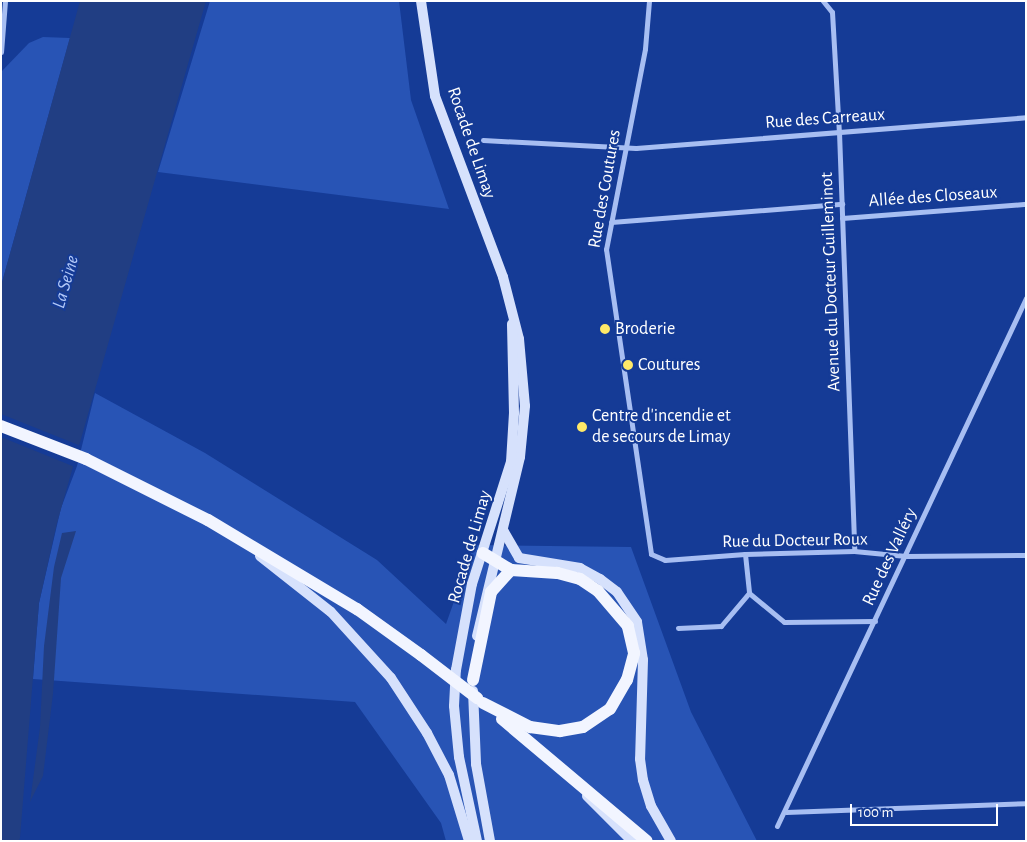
<!DOCTYPE html>
<meta charset="utf-8">
<style>
body{margin:0}
#map{position:relative;width:1027px;height:842px;overflow:hidden;background:#153b96;font-family:"Alegreya Sans",sans-serif}
div>[style]{position:absolute}
[style*='--x']{left:calc(var(--x)*1px);top:calc(var(--y)*1px);width:calc(var(--w)*1px);rotate:calc(var(--a)*1deg)}
.green>*{inset:0;background:#2854b5}
.water>*{inset:0;background:#213e83}
.pier>*{inset:0;background:#153b96}
.street>*{height:5px;margin:-2.5px;padding:0 2.5px;transform-origin:2.5px;border-radius:2.5px;background:#a7bef2}
.secondary>*{height:10px;margin:-5px;padding:0 5px;transform-origin:5px;border-radius:5px;background:#d6e1fc}
.primary>*{height:12px;margin:-6px;padding:0 6px;transform-origin:6px;border-radius:6px;background:#f2f5ff}
.primary-bridge>*{height:12px;margin:-6px;padding:0 6px;transform-origin:6px;border-radius:6px;background:#f2f5ff}
.dots>*{width:14px;height:14px;translate:-50% -50%;box-sizing:border-box;border:2px solid #153b96;border-radius:50%}
span{translate:-50% -50%;white-space:nowrap;text-align:center;line-height:1.15;-webkit-text-stroke:4px #153b96;paint-order:stroke}
.street-label{font-size:18px;color:#fff}
.poi-label{font-size:18px;color:#fff}
.left{translate:0 -50%;text-align:left}
.water-label{font-size:19px;color:#b3c9f8;font-style:italic}
.frame{position:absolute;inset:0;border:2px solid #fff;pointer-events:none}
.scale{position:absolute;left:850px;top:804px;width:148px;height:22px;box-sizing:border-box;border:2px solid #fff;border-top:0;padding-left:6px;font-size:15px;line-height:18px;white-space:nowrap;color:#fff;-webkit-text-stroke:4px #153b96;paint-order:stroke}
</style>
<div id="map">
<div class="green">
<div style="clip-path:polygon(210px 1px,399px 1px,411px 100px,449px 209px,158px 172px)"></div>
<div style="clip-path:polygon(43px 37px,70px 38px,1px 286px,1px 72px,29px 43px)"></div>
<div style="clip-path:polygon(95px 393px,205px 453px,377px 560px,446px 624px,474px 545px,631px 547px,691px 712px,757px 841px,446px 841px,441px 823px,355px 702px,33px 679px,39px 603px,61px 508px,77px 466px)"></div>
</div>
<div class="water">
<div style="clip-path:polygon(80px 1px,206px 1px,57px 523px,39px 603px,20px 838px,19px 841px,1px 841px,1px 286px)"></div>
<div style="clip-path:polygon(76px 531px,61px 578px,53px 694px,43px 776px,30px 802px,40px 727px,44px 646px,54px 567px,62px 533px)"></div>
</div>
<div class="pier">
<div style="clip-path:polygon(1px 414px,81px 446px,75px 467px,1px 437px)"></div>
</div>
<div class="street">
<div style="--x:649;--y:1;--w:48;--a:94.8"></div>
<div style="--x:645;--y:49;--w:204;--a:101"></div>
<div style="--x:606;--y:249;--w:308;--a:81.6"></div>
<div style="--x:651;--y:554;--w:15;--a:23"></div>
<div style="--x:665;--y:560;--w:80;--a:-4.3"></div>
<div style="--x:745;--y:554;--w:109;--a:-1.6"></div>
<div style="--x:854;--y:551;--w:52;--a:5.5"></div>
<div style="--x:906;--y:556;--w:120;--a:-0.5"></div>
<div style="--x:823;--y:1;--w:14;--a:51"></div>
<div style="--x:832;--y:12;--w:120;--a:86.7"></div>
<div style="--x:839;--y:132;--w:419;--a:87.9"></div>
<div style="--x:1;--y:52;--w:51;--a:-85.5"></div>
<div style="--x:483;--y:140;--w:153;--a:3"></div>
<div style="--x:636;--y:148;--w:391;--a:-4.5"></div>
<div style="--x:842;--y:218;--w:185;--a:-4.4"></div>
<div style="--x:611;--y:222;--w:232;--a:-4.5"></div>
<div style="--x:745;--y:554;--w:39;--a:84"></div>
<div style="--x:678;--y:628;--w:43;--a:-2.7"></div>
<div style="--x:721;--y:626;--w:43;--a:-49.7"></div>
<div style="--x:749;--y:593;--w:45;--a:39.6"></div>
<div style="--x:784;--y:622;--w:91;--a:-0.6"></div>
<div style="--x:786;--y:812;--w:240;--a:-2.1"></div>
<div style="--x:777;--y:826;--w:584;--a:-64.75"></div>
</div>
<div class="secondary">
<div style="--x:421;--y:1;--w:96;--a:81.6"></div>
<div style="--x:435;--y:96;--w:193;--a:69.4"></div>
<div style="--x:503;--y:277;--w:64;--a:75.5"></div>
<div style="--x:519;--y:339;--w:67;--a:84.9"></div>
<div style="--x:525;--y:406;--w:51;--a:95.6"></div>
<div style="--x:520;--y:457;--w:184;--a:103.5"></div>
<div style="--x:503;--y:530;--w:32;--a:60"></div>
<div style="--x:519;--y:558;--w:62;--a:9.3"></div>
<div style="--x:580;--y:568;--w:23;--a:29"></div>
<div style="--x:600;--y:579;--w:21;--a:37"></div>
<div style="--x:617;--y:592;--w:36;--a:56"></div>
<div style="--x:637;--y:622;--w:38;--a:81"></div>
<div style="--x:643;--y:660;--w:99;--a:91.7"></div>
<div style="--x:640;--y:759;--w:21;--a:82"></div>
<div style="--x:643;--y:780;--w:27;--a:73"></div>
<div style="--x:651;--y:806;--w:40;--a:60.3"></div>
<div style="--x:260;--y:556;--w:90;--a:38.3"></div>
<div style="--x:331;--y:612;--w:89;--a:47.7"></div>
<div style="--x:391;--y:678;--w:66;--a:56.8"></div>
<div style="--x:427;--y:733;--w:47;--a:62.4"></div>
<div style="--x:449;--y:775;--w:69;--a:73.1"></div>
<div style="--x:473;--y:691;--w:73;--a:87.6"></div>
<div style="--x:476;--y:764;--w:78;--a:79.7"></div>
<div style="--x:587;--y:796;--w:64;--a:45"></div>
<div style="--x:477;--y:841;--w:86;--a:-102.1"></div>
<div style="--x:459;--y:757;--w:51;--a:-95.6"></div>
<div style="--x:454;--y:706;--w:36;--a:-87"></div>
<div style="--x:456;--y:670;--w:87;--a:-79.5"></div>
<div style="--x:472;--y:584;--w:128;--a:-72.3"></div>
<div style="--x:511;--y:462;--w:49;--a:-86.5"></div>
<div style="--x:514;--y:413;--w:89;--a:-91.3"></div>
</div>
<div class="primary">
<div style="--x:1;--y:426;--w:91;--a:21.2"></div>
<div style="--x:86;--y:459;--w:136;--a:26.6"></div>
<div style="--x:208;--y:520;--w:174;--a:30.9"></div>
<div style="--x:357;--y:609;--w:79;--a:35.7"></div>
<div style="--x:473;--y:680;--w:90;--a:-78.4"></div>
<div style="--x:491;--y:592;--w:30;--a:-48"></div>
<div style="--x:483;--y:703;--w:53;--a:27.1"></div>
<div style="--x:530;--y:727;--w:30;--a:8"></div>
<div style="--x:560;--y:731;--w:23;--a:-10"></div>
<div style="--x:583;--y:727;--w:32;--a:-34"></div>
<div style="--x:610;--y:709;--w:34;--a:-60"></div>
<div style="--x:627;--y:680;--w:28;--a:-75"></div>
<div style="--x:634;--y:653;--w:28;--a:-103"></div>
<div style="--x:628;--y:626;--w:46;--a:-130.6"></div>
<div style="--x:598;--y:591;--w:22;--a:-146"></div>
<div style="--x:580;--y:579;--w:24;--a:-165"></div>
<div style="--x:557;--y:573;--w:46;--a:-176.3"></div>
<div style="--x:511;--y:570;--w:33;--a:-149"></div>
<div style="--x:502;--y:719;--w:189;--a:40.1"></div>
</div>
<div class="primary-bridge">
<div style="--x:421;--y:655;--w:71;--a:37.5"></div>
</div>
<div class="dots">
<div style="left:605px;top:329px;background:#ffe968"></div>
<div style="left:628px;top:365px;background:#ffe968"></div>
<div style="left:582px;top:427px;background:#ffe968"></div>
</div>
<div class="street-label">
<span style="left:825px;top:119px;rotate:-4deg">Rue des Carreaux</span>
<span style="left:471px;top:143px;rotate:71deg">Rocade de Limay</span>
<span style="left:605px;top:189px;rotate:-80deg">Rue des Coutures</span>
<span style="left:933px;top:197px;rotate:-4deg">Allée des Closeaux</span>
<span style="left:831px;top:282px;rotate:-92deg">Avenue du Docteur Guilleminot</span>
<span style="left:795px;top:541px;rotate:-1deg">Rue du Docteur Roux</span>
<span style="left:470px;top:547px;rotate:-74deg">Rocade de Limay</span>
<span style="left:890px;top:557px;rotate:-65deg">Rue des Valléry</span>
</div>
<div class="poi-label">
<span class="left" style="left:615px;top:329px">Broderie</span>
<span class="left" style="left:638px;top:365px">Coutures</span>
<span class="left" style="left:592px;top:427px">Centre d'incendie et<br>de secours de Limay</span>
</div>
<div class="water-label">
<span style="left:66px;top:282px;rotate:-74deg">La Seine</span>
</div>
<div class="frame"></div>
<div class="scale">100 m</div>
</div>
